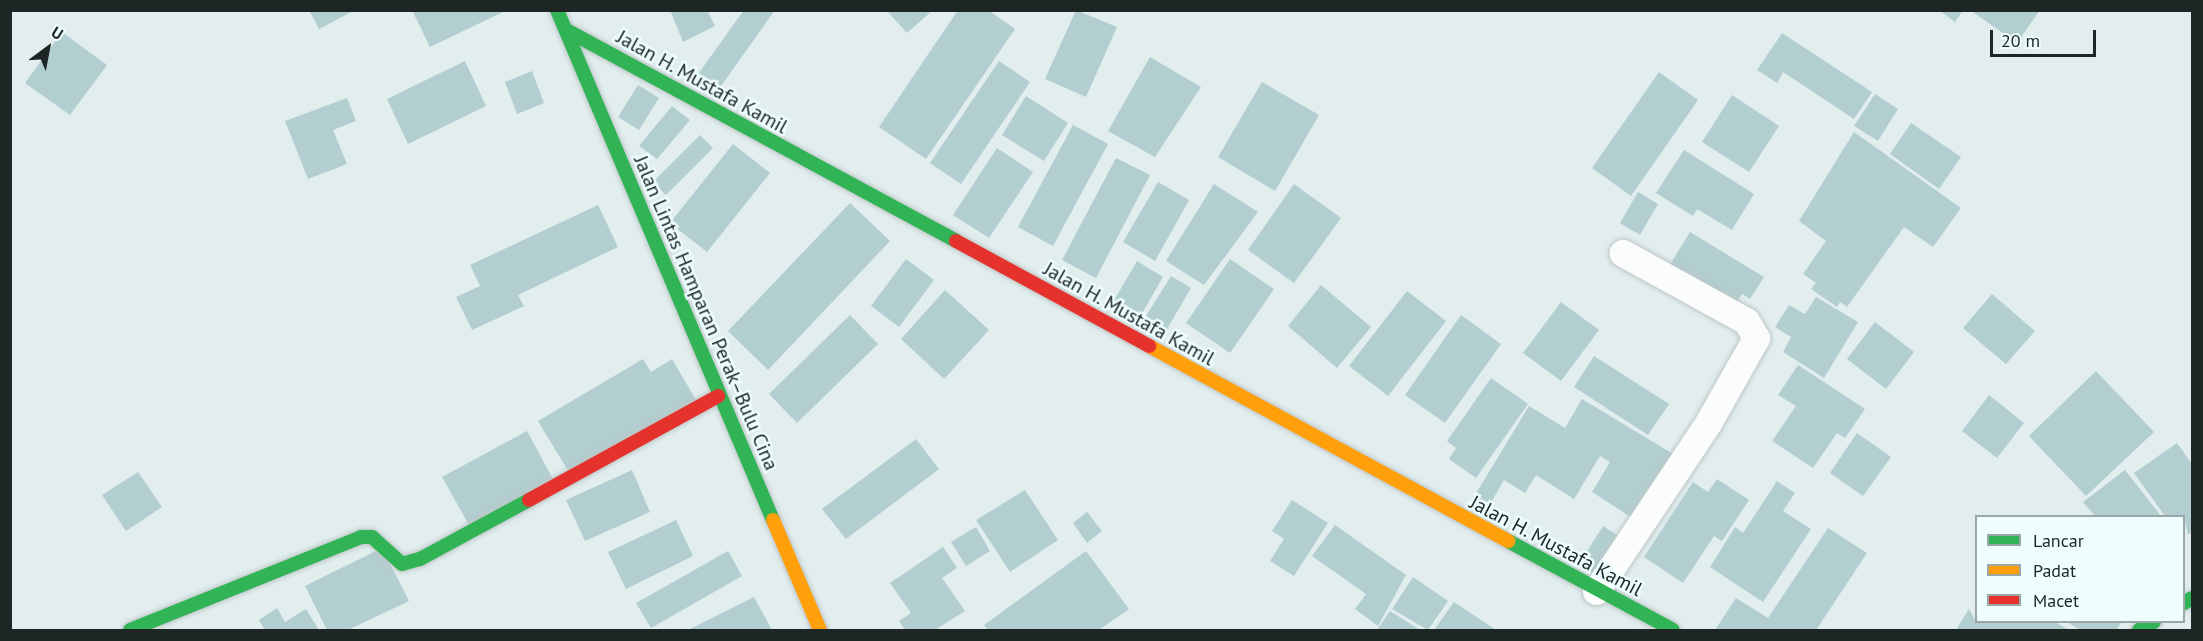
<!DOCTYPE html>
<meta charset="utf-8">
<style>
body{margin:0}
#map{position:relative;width:2203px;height:641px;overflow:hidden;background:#e2edee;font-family:"PT Sans",sans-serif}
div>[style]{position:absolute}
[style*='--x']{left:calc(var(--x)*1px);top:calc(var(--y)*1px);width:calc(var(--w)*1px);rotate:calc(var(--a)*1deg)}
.building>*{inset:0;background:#b3ced0}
.roads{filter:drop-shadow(0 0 2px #bec6c7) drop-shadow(0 0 2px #bec6c7)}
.street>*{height:27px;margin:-13.5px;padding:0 13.5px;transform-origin:13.5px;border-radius:13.5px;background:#fbfcfc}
.fast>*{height:14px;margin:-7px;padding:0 7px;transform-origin:7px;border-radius:7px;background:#30b455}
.slow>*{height:14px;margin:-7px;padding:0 7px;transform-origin:7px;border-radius:7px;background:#ff9f0a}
.jam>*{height:14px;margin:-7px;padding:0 7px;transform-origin:7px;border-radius:7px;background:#e5322d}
span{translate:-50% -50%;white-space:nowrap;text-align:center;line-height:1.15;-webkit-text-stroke:5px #eefdfe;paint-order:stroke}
.street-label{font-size:20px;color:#1e2525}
.frame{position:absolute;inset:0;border:12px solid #1e2525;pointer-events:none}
.legend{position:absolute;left:1975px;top:515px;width:210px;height:108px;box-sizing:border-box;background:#eefdfe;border:2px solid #9ba7a7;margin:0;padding:8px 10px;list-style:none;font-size:18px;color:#1e2525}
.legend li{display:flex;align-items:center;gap:12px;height:30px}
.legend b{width:30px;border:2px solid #9ba7a7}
.north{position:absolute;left:18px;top:18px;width:60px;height:60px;-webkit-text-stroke:4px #eefdfe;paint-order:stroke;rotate:32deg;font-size:16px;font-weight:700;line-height:24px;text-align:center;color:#1e2525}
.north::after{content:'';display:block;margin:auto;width:21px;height:27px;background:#1e2525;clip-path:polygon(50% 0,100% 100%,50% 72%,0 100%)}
.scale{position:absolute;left:1990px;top:30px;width:106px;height:27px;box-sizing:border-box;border:3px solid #1e2525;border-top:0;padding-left:8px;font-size:18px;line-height:21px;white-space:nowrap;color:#1e2525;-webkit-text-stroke:4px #eefdfe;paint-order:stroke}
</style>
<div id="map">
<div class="building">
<div style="clip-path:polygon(309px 10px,355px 10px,319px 29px)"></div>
<div style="clip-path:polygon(412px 10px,502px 10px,503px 12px,430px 47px)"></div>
<div style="clip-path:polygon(670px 10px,707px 10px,715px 26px,683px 42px)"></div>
<div style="clip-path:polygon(744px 10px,775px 10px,714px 96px,693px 81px)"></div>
<div style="clip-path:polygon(886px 10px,933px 10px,907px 33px)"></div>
<div style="clip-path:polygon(958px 10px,988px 10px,1015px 29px,926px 159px,879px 127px)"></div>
<div style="clip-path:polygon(1076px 10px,1117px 27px,1086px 97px,1045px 79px)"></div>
<div style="clip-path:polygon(1939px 10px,1963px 10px,1955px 22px)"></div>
<div style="clip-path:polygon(1970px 10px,2040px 10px,2017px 43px)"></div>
<div style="clip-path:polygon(62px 32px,107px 65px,70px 115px,25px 83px)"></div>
<div style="clip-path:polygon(1782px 33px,1872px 92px,1854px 119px,1783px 72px,1777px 83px,1757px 70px)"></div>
<div style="clip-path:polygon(1150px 57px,1201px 87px,1155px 157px,1108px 131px)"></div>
<div style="clip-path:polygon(465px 61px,486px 106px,408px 144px,387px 99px)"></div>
<div style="clip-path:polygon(999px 61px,1030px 82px,961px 184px,930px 163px)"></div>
<div style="clip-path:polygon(532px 71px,544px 103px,517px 114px,505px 82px)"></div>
<div style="clip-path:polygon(1659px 72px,1698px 100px,1631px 196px,1592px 168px)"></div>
<div style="clip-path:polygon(1262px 82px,1319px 115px,1275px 191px,1218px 157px)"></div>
<div style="clip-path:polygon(638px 85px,659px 98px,639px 130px,618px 117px)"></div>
<div style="clip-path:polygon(1875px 94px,1898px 109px,1878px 141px,1854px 126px)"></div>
<div style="clip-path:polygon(1732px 95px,1779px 126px,1749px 172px,1702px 142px)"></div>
<div style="clip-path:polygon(1026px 96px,1068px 123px,1044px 161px,1002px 135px)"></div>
<div style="clip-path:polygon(347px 98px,356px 121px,333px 130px,347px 164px,308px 179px,285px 121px)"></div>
<div style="clip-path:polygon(672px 106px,690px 120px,657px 159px,639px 146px)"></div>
<div style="clip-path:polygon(1911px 123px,1961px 157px,1939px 189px,1890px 154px)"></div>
<div style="clip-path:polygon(1073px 125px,1108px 144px,1053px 246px,1018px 227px)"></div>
<div style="clip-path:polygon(1854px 132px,1961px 208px,1933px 247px,1904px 227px,1847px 307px,1840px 302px,1837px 307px,1811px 289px,1816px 283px,1803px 274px,1826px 241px,1799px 221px)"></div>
<div style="clip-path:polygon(700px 135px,713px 148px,666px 195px,653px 182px)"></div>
<div style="clip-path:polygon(733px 144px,770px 173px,707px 252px,670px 223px)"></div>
<div style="clip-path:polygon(997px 148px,1033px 172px,989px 238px,953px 215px)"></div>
<div style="clip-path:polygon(1684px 150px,1754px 194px,1732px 230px,1697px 209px,1693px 216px,1656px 193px)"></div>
<div style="clip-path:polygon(1116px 158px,1150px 175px,1096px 278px,1062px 260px)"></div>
<div style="clip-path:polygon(1158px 182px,1189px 200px,1155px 261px,1123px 242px)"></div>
<div style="clip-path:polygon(1214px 184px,1258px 212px,1204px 285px,1166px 261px)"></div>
<div style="clip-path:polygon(1294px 184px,1341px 218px,1294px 283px,1248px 250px)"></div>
<div style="clip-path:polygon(1638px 192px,1658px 204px,1640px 235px,1620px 223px)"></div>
<div style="clip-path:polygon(850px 203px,890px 241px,768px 370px,728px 331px)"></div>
<div style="clip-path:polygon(598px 205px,618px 247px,518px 295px,524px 306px,472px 330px,456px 297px,480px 286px,470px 265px)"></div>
<div style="clip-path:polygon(1690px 232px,1764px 277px,1750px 299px,1742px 294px,1733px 307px,1668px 268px)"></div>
<div style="clip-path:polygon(906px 259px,934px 280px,899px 327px,871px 306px)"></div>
<div style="clip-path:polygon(1230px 259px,1274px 289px,1230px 353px,1186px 323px)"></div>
<div style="clip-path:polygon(1137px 261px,1163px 277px,1140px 317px,1113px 302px)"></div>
<div style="clip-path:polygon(1171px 276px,1191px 288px,1167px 329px,1146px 316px)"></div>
<div style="clip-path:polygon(1321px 285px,1371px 327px,1337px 368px,1288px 326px)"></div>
<div style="clip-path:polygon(945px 290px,989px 330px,944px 379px,901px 339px)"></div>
<div style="clip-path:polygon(1407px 291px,1446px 321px,1388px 396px,1349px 366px)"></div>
<div style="clip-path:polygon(1992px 294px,2035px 331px,2006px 364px,1963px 328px)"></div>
<div style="clip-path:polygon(1816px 297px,1858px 322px,1824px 378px,1783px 352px,1791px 337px,1775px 327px,1789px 305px,1805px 314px)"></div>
<div style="clip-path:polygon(1561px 302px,1599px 330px,1561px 381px,1523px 353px)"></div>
<div style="clip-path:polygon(850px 315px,878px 344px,797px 423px,769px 394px)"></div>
<div style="clip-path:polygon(1461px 315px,1501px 344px,1445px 423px,1405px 395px)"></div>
<div style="clip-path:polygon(1875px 322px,1914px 352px,1886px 389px,1847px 359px)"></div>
<div style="clip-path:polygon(1594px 356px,1669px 404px,1648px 435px,1574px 387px)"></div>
<div style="clip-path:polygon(643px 359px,651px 372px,672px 359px,696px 400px,570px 474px,538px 421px)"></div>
<div style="clip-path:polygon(1798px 365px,1865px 409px,1845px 438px,1837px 433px,1813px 468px,1772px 441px,1796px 406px,1778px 395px)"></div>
<div style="clip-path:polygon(2096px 371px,2154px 432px,2086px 496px,2029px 436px)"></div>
<div style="clip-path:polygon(1491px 378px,1528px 404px,1476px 478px,1449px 459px,1456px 448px,1447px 441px)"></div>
<div style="clip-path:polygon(1989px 395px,2024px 423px,1997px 458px,1962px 431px)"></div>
<div style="clip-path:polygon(1582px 399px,1673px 454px,1634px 519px,1592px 492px,1610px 462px,1600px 456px,1574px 499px,1536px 475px,1525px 493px,1504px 480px,1490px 504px,1475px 495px,1529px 406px,1565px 428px)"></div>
<div style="clip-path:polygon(527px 431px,553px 479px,469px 525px,442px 477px)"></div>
<div style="clip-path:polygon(1857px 433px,1891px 457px,1863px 496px,1830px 473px)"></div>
<div style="clip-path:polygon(916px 439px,939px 469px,846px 539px,822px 509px)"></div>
<div style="clip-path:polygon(2177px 443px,2192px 464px,2192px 532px,2188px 535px,2184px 516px,2165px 516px,2134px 473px)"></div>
<div style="clip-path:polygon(632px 470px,650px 512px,585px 541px,566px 500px)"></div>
<div style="clip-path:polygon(2125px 470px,2161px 516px,2095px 516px,2083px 502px)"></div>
<div style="clip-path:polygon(138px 472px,162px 507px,126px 531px,102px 495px)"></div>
<div style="clip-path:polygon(1717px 479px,1749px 500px,1722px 541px,1714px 536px,1683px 583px,1644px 557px,1693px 482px,1708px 492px)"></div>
<div style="clip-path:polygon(1777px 481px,1795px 493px,1783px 511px,1811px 529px,1763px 602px,1710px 567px,1735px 527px,1743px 533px)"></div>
<div style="clip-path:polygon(1025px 490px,1058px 540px,1010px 572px,976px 520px)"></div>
<div style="clip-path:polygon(1292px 500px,1328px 523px,1294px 576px,1270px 561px,1284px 539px,1272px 531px)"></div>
<div style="clip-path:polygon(1087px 512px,1102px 531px,1087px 543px,1073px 523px)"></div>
<div style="clip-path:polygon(676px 520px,693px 556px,626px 589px,608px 552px)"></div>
<div style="clip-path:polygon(1335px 525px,1406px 575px,1378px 626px,1355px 609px,1366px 594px,1312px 556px)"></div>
<div style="clip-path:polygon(1603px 526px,1620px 537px,1596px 575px,1579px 564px)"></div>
<div style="clip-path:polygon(976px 527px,990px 551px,966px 566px,951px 542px)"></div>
<div style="clip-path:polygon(1828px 528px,1867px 553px,1816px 630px,1715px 630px,1736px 598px,1768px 618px)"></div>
<div style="clip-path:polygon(943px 547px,957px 568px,942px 578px,965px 611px,935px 630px,905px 630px,899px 621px,911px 613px,890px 583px)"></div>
<div style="clip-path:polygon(382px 548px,409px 601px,348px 630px,327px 630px,305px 586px)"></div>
<div style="clip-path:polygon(728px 551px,742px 576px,651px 628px,636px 603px)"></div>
<div style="clip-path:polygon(1086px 551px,1129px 609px,1099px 630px,988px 630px,984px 625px)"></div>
<div style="clip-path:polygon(1413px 577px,1448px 601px,1428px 630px,1392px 609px)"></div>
<div style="clip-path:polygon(754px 597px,772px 630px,688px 630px)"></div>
<div style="clip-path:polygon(1454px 602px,1496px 630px,1434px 630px)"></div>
<div style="clip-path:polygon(277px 608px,285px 622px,306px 609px,319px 630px,265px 630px,259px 620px)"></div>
<div style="clip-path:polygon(1969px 609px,1976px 622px,2055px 622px,2069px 630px,1956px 630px)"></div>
<div style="clip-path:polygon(1390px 611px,1420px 630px,1377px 630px)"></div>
<div style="clip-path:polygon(2067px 622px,2122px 622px,2116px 630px,2080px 630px)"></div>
</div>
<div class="roads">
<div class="street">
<div style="--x:1596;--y:591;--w:202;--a:-56.3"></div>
<div style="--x:1708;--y:423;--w:98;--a:-60.5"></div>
<div style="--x:1756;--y:338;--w:20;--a:-120"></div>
<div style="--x:1746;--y:321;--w:141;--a:-151.1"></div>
</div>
<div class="fast">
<div style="--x:557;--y:10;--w:554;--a:67.05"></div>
<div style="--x:568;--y:31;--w:441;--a:28.4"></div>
<div style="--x:1508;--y:541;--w:187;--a:28.3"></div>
<div style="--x:2184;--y:603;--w:9;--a:-32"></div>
<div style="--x:130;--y:630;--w:249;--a:-21.9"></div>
<div style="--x:361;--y:537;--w:11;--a:0"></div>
<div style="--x:372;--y:537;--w:40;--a:42"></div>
<div style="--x:402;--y:564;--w:19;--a:-16"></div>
<div style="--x:420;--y:559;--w:124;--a:-28.4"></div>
<div style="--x:2139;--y:630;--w:17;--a:-28"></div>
</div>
<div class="slow">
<div style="--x:1149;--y:346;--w:409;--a:28.5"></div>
<div style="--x:773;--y:520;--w:120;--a:66.9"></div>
</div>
<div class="jam">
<div style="--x:956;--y:241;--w:220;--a:28.5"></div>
<div style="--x:529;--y:500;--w:216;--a:-28.8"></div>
</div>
</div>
<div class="street-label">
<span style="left:702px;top:82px;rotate:29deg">Jalan H. Mustafa Kamil</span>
<span style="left:706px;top:313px;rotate:67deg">Jalan Lintas Hamparan Perak–Bulu Cina</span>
<span style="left:1129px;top:314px;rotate:29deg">Jalan H. Mustafa Kamil</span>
<span style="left:1556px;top:546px;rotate:28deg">Jalan H. Mustafa Kamil</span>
</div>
<div class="frame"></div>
<ul class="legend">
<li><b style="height:8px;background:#30b455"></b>Lancar</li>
<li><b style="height:8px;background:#ff9f0a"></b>Padat</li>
<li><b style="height:8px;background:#e5322d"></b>Macet</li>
</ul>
<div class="north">U</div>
<div class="scale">20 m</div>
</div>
